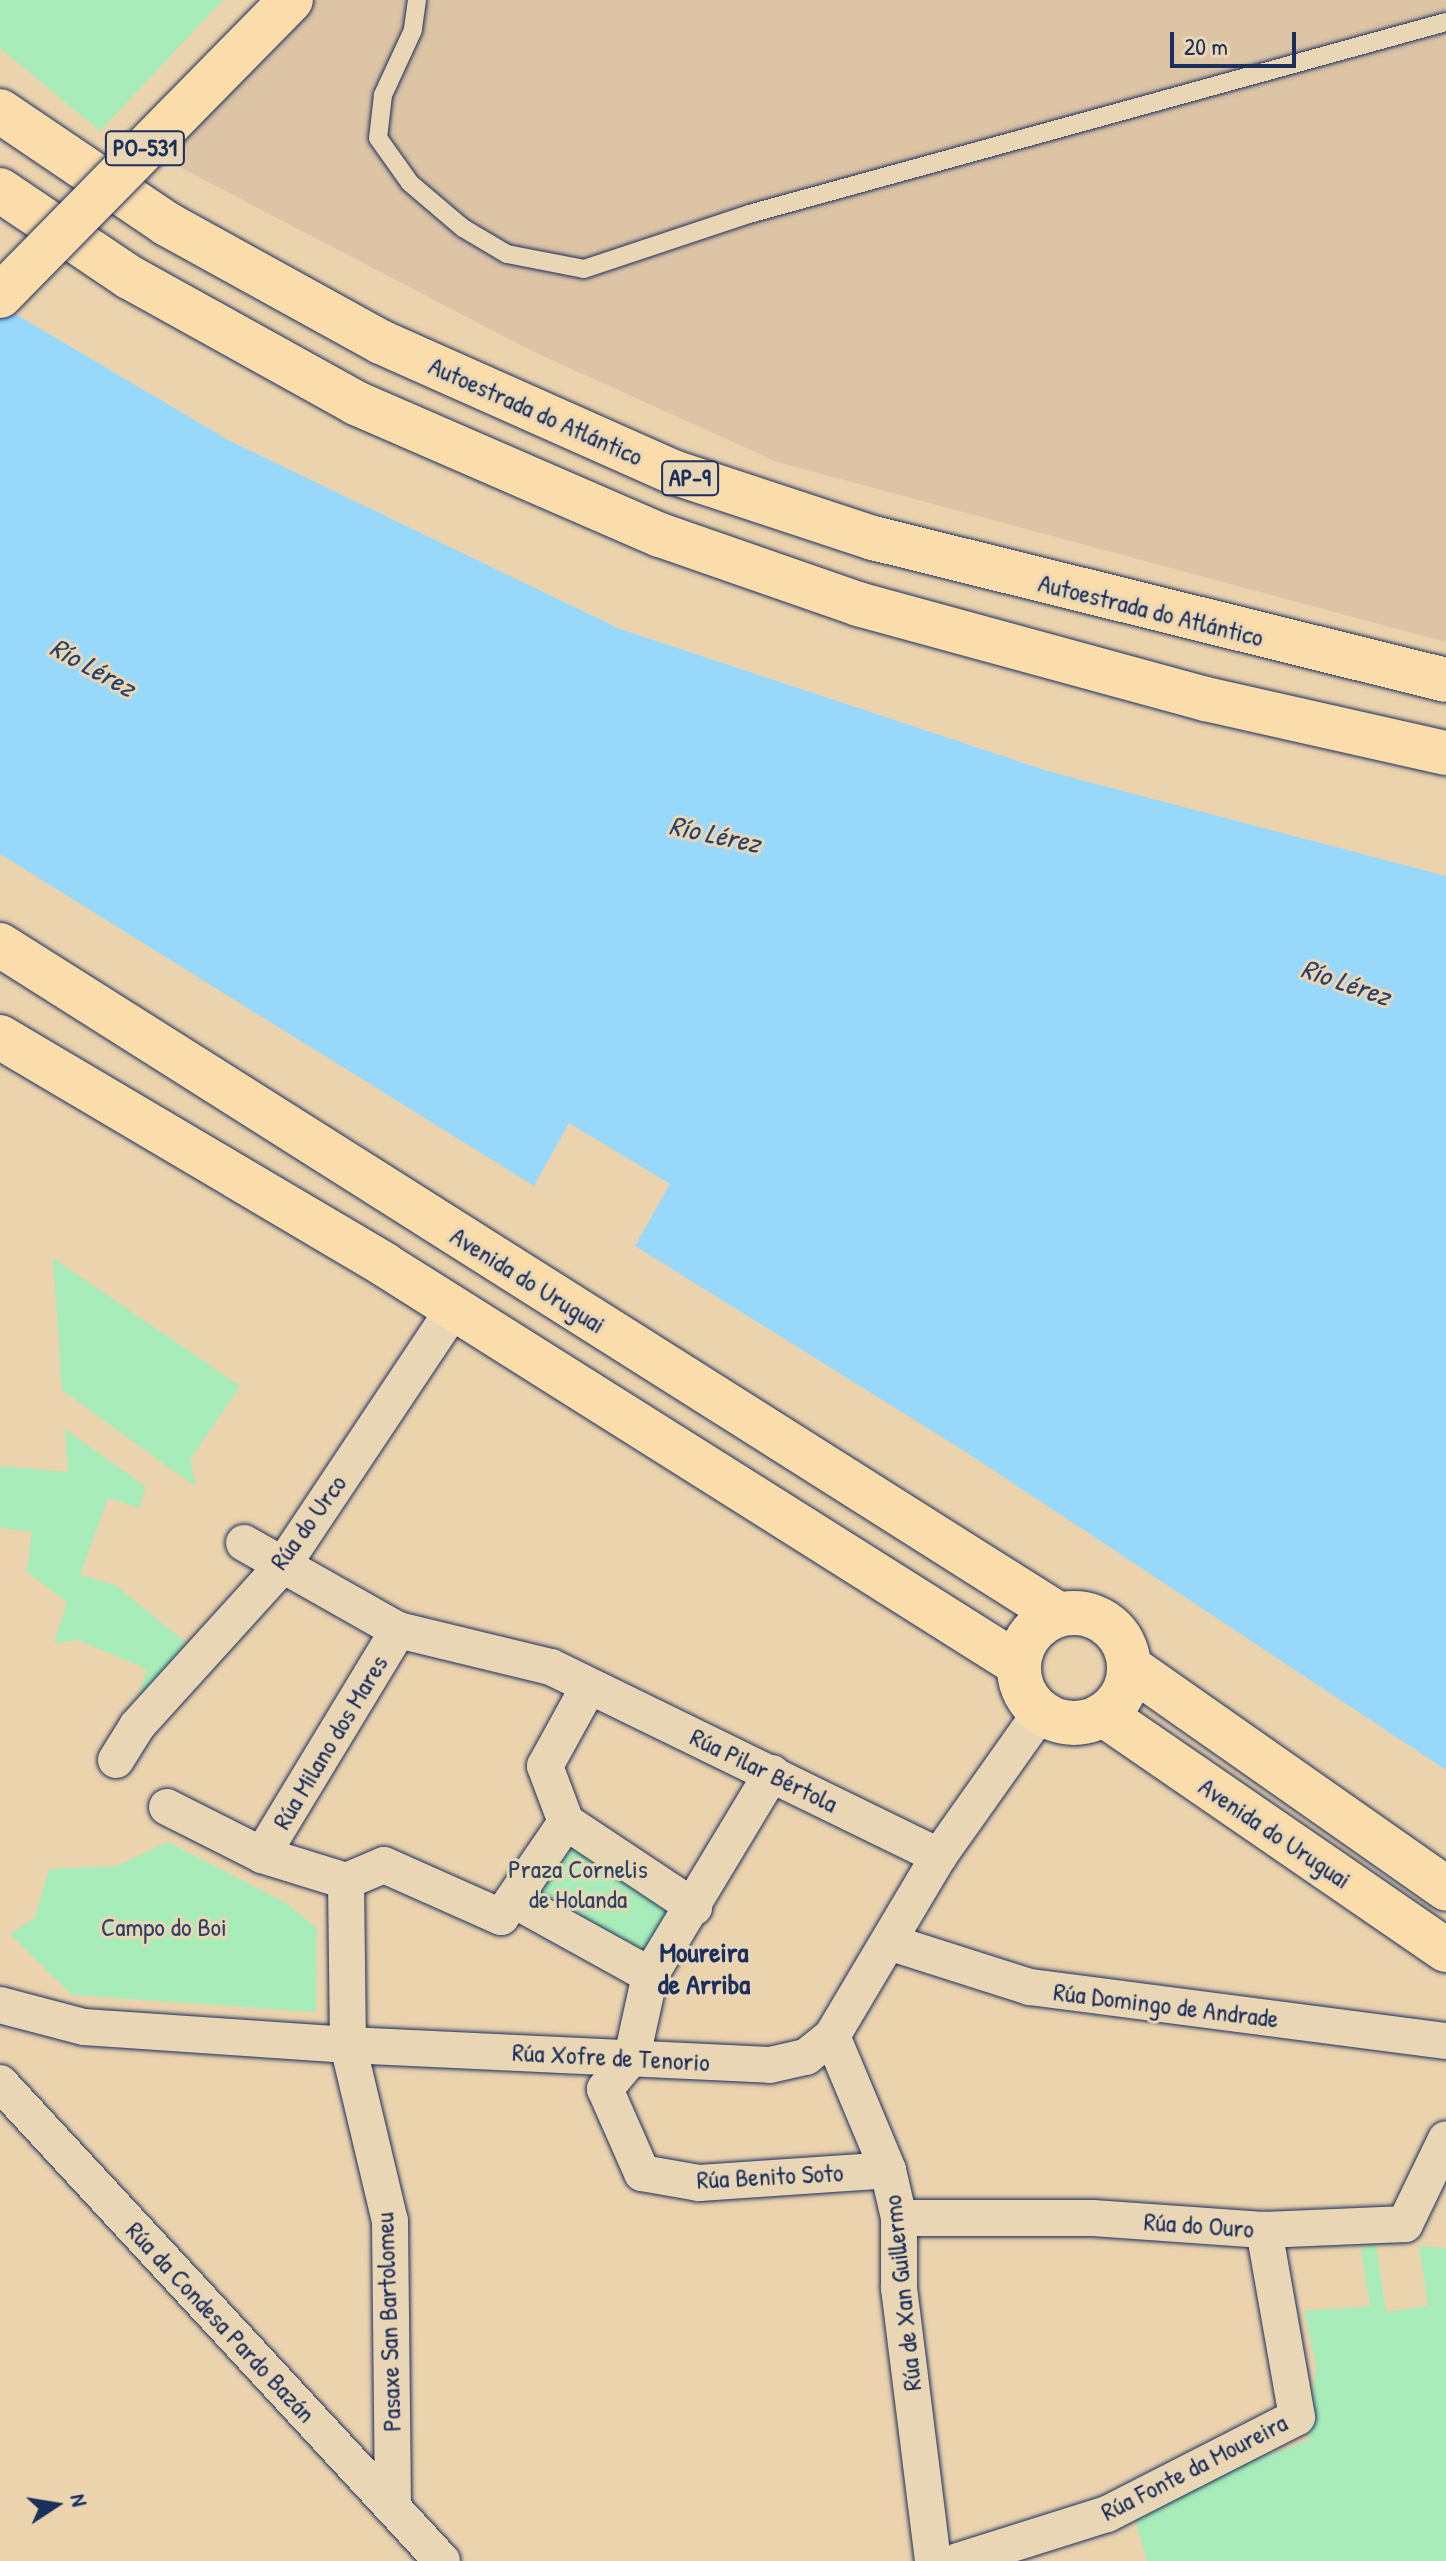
<!DOCTYPE html>
<meta charset="utf-8">
<style>
body{margin:0}
#map{position:relative;width:1446px;height:2561px;overflow:hidden;background:#ebd3ae;font-family:"Patrick Hand",sans-serif}
div>[style]{position:absolute}
[style*='--x']{left:calc(var(--x)*1px);top:calc(var(--y)*1px);width:calc(var(--w)*1px);rotate:calc(var(--a)*1deg)}
.built>*{inset:0;background:#dcc4a5}
.green>*{inset:0;background:#a8edb9}
.water>*{inset:0;background:#98d8fa}
.roads{filter:drop-shadow(0 0 2px #1b2f5e) drop-shadow(0 0 2px #1b2f5e)}
.lane>*{height:18px;margin:-9px;padding:0 9px;transform-origin:9px;border-radius:9px;background:#e9d6b4}
.street>*{height:36px;margin:-18px;padding:0 18px;transform-origin:18px;border-radius:18px;background:#e9d6b4}
.highway>*{height:44px;margin:-22px;padding:0 22px;transform-origin:22px;border-radius:22px;background:#faddab}
.highway>.ring{margin:-22px;padding:0;box-sizing:content-box;background:none;border:44px solid #faddab;border-radius:50%}
.bridges{filter:drop-shadow(0 0 2px #1b2f5e) drop-shadow(0 0 2px #1b2f5e)}
.primary-bridge>*{height:44px;margin:-22px;padding:0 22px;transform-origin:22px;border-radius:22px;background:#faddab}
span{translate:-50% -50%;white-space:nowrap;text-align:center;line-height:1.15;-webkit-text-stroke:6px #e9d6b4;paint-order:stroke}
.shield-label span{padding:2px 6px;background:#e9d6b4;border:2px solid;border-radius:6px;-webkit-text-stroke-width:0}
.shield-label{font-size:24px;color:#1b2f5e;font-weight:700}
.street-label{font-size:26px;color:#1b2f5e}
.park-label{font-size:26px;color:#294267}
.water-label{font-size:28px;color:#28406e;font-style:italic}
.neighbourhood-label{font-size:28px;color:#1b2f5e;font-weight:700}
.north{position:absolute;left:16px;top:2465px;width:80px;height:80px;-webkit-text-stroke:6px #e9d6b4;paint-order:stroke;rotate:78deg;font-size:22px;font-weight:700;line-height:32px;text-align:center;color:#1b2f5e}
.north::after{content:'';display:block;margin:auto;width:28px;height:36px;background:#1b2f5e;clip-path:polygon(50% 0,100% 100%,50% 72%,0 100%)}
.scale{position:absolute;left:1170px;top:32px;width:126px;height:36px;box-sizing:border-box;border:4px solid #1b2f5e;border-top:0;padding-left:10px;font-size:24px;line-height:28px;white-space:nowrap;color:#1b2f5e;-webkit-text-stroke:6px #e9d6b4;paint-order:stroke}
</style>
<div id="map">
<div class="built">
<div style="clip-path:polygon(291px 0,1446px 0,1446px 642px,777px 462px,532px 351px,145px 149px)"></div>
</div>
<div class="green">
<div style="clip-path:polygon(0 0,223px 0,100px 131px,0 48px)"></div>
<div style="clip-path:polygon(53px 1258px,240px 1386px,190px 1460px,196px 1487px,62px 1390px)"></div>
<div style="clip-path:polygon(65px 1429px,146px 1487px,139px 1508px,108px 1498px,80px 1575px,115px 1585px,198px 1652px,149px 1705px,138px 1698px,147px 1669px,78px 1640px,54px 1643px,67px 1602px,27px 1572px,32px 1532px,0 1528px,0 1466px,68px 1472px)"></div>
<div style="clip-path:polygon(566px 1822px,694px 1907px,650px 1975px,514px 1900px)"></div>
<div style="clip-path:polygon(168px 1842px,286px 1903px,317px 1928px,316px 2012px,72px 1995px,10px 1934px,35px 1918px,49px 1869px,117px 1866px)"></div>
<div style="clip-path:polygon(1376px 2244px,1386px 2312px,1428px 2306px,1419px 2246px,1446px 2248px,1446px 2561px,1147px 2561px,1135px 2519px,1217px 2472px,1308px 2441px,1316px 2365px,1304px 2311px,1370px 2306px,1361px 2249px)"></div>
</div>
<div class="water">
<div style="clip-path:polygon(0 305px,230px 441px,620px 629px,1051px 772px,1446px 876px,1446px 1770px,966px 1452px,635px 1246px,670px 1184px,569px 1123px,534px 1186px,0 854px)"></div>
</div>
<div class="roads">
<div class="lane">
<div style="--x:417;--y:0;--w:30;--a:98"></div>
<div style="--x:413;--y:30;--w:72;--a:114.8"></div>
<div style="--x:383;--y:95;--w:43;--a:96.6"></div>
<div style="--x:378;--y:138;--w:55;--a:54.6"></div>
<div style="--x:410;--y:183;--w:70;--a:40.3"></div>
<div style="--x:463;--y:228;--w:51;--a:30.6"></div>
<div style="--x:507;--y:254;--w:78;--a:11"></div>
<div style="--x:584;--y:269;--w:174;--a:-18.4"></div>
<div style="--x:749;--y:214;--w:723;--a:-15.4"></div>
</div>
<div class="street">
<div style="--x:244;--y:1543;--w:177;--a:29.5"></div>
<div style="--x:398;--y:1630;--w:157;--a:13.6"></div>
<div style="--x:551;--y:1667;--w:432;--a:26"></div>
<div style="--x:116;--y:1760;--w:40;--a:-58"></div>
<div style="--x:137;--y:1726;--w:217;--a:-47.8"></div>
<div style="--x:283;--y:1565;--w:308;--a:-56.3"></div>
<div style="--x:772;--y:1773;--w:236;--a:121.1"></div>
<div style="--x:650;--y:1975;--w:84;--a:102.4"></div>
<div style="--x:632;--y:2057;--w:42;--a:130.2"></div>
<div style="--x:605;--y:2089;--w:92;--a:66.2"></div>
<div style="--x:642;--y:2173;--w:58;--a:10"></div>
<div style="--x:699;--y:2183;--w:189;--a:-3.9"></div>
<div style="--x:167;--y:1807;--w:106;--a:26.8"></div>
<div style="--x:262;--y:1855;--w:88;--a:17.2"></div>
<div style="--x:346;--y:1881;--w:41;--a:-22.8"></div>
<div style="--x:384;--y:1865;--w:128;--a:24"></div>
<div style="--x:501;--y:1917;--w:115;--a:-55.6"></div>
<div style="--x:566;--y:1822;--w:154;--a:33.6"></div>
<div style="--x:566;--y:1822;--w:60;--a:-110.6"></div>
<div style="--x:545;--y:1766;--w:91;--a:-61.2"></div>
<div style="--x:262;--y:1855;--w:263;--a:-58.8"></div>
<div style="--x:346;--y:1881;--w:164;--a:89.3"></div>
<div style="--x:348;--y:2045;--w:181;--a:76.6"></div>
<div style="--x:390;--y:2221;--w:287;--a:89.4"></div>
<div style="--x:514;--y:1900;--w:155;--a:28.9"></div>
<div style="--x:892;--y:1943;--w:145;--a:17.7"></div>
<div style="--x:1030;--y:1987;--w:419;--a:7.4"></div>
<div style="--x:0;--y:2005;--w:87;--a:14.7"></div>
<div style="--x:84;--y:2027;--w:265;--a:3.9"></div>
<div style="--x:348;--y:2045;--w:422;--a:2.7"></div>
<div style="--x:770;--y:2065;--w:37;--a:-13"></div>
<div style="--x:806;--y:2057;--w:33;--a:-39"></div>
<div style="--x:832;--y:2036;--w:209;--a:-59.3"></div>
<div style="--x:939;--y:1856;--w:176;--a:-54.7"></div>
<div style="--x:832;--y:2036;--w:145;--a:67.3"></div>
<div style="--x:888;--y:2170;--w:49;--a:77.1"></div>
<div style="--x:899;--y:2218;--w:70;--a:90"></div>
<div style="--x:899;--y:2288;--w:275;--a:82.9"></div>
<div style="--x:0;--y:2083;--w:651;--a:47.24"></div>
<div style="--x:899;--y:2218;--w:194;--a:0"></div>
<div style="--x:1093;--y:2218;--w:171;--a:4"></div>
<div style="--x:1264;--y:2230;--w:141;--a:-2.4"></div>
<div style="--x:1405;--y:2224;--w:94;--a:-64.2"></div>
<div style="--x:958;--y:2561;--w:156;--a:-17.5"></div>
<div style="--x:1107;--y:2514;--w:213;--a:-27"></div>
<div style="--x:1297;--y:2417;--w:190;--a:-100"></div>
</div>
<div class="highway">
<div style="--x:0;--y:111;--w:202;--a:34.1"></div>
<div style="--x:167;--y:224;--w:244;--a:28.9"></div>
<div style="--x:381;--y:342;--w:320;--a:24"></div>
<div style="--x:673;--y:472;--w:211;--a:18.3"></div>
<div style="--x:873;--y:538;--w:590;--a:13.92"></div>
<div style="--x:0;--y:190;--w:156;--a:34"></div>
<div style="--x:129;--y:277;--w:260;--a:29"></div>
<div style="--x:356;--y:403;--w:331;--a:23.5"></div>
<div style="--x:660;--y:535;--w:210;--a:19.2"></div>
<div style="--x:858;--y:604;--w:361;--a:15.3"></div>
<div style="--x:1206;--y:699;--w:246;--a:12.7"></div>
<div style="--x:0;--y:945;--w:1252;--a:32.31"></div>
<div style="--x:0;--y:1037;--w:447;--a:30.6"></div>
<div style="--x:385;--y:1265;--w:748;--a:32.22"></div>
<div class="ring" style="left:1019px;top:1613px;width:66px;height:66px"></div>
<div style="--x:1130;--y:1667;--w:386;--a:35"></div>
<div style="--x:1104;--y:1715;--w:415;--a:34.5"></div>
</div>
</div>
<div class="bridges">
<div class="primary-bridge">
<div style="--x:0;--y:296;--w:415;--a:-45.5"></div>
</div>
</div>
<div class="shield-label">
<span style="left:145px;top:148px">PO-531</span>
<span style="left:690px;top:478px">AP-9</span>
</div>
<div class="street-label">
<span style="left:536px;top:411px;rotate:24deg">Autoestrada do Atlántico</span>
<span style="left:1151px;top:610px;rotate:14deg">Autoestrada do Atlántico</span>
<span style="left:528px;top:1280px;rotate:32deg">Avenida do Uruguai</span>
<span style="left:308px;top:1522px;rotate:-54deg">Rúa do Urco</span>
<span style="left:330px;top:1742px;rotate:-59deg">Rúa Milano dos Mares</span>
<span style="left:764px;top:1770px;rotate:26deg">Rúa Pilar Bértola</span>
<span style="left:1275px;top:1833px;rotate:34deg">Avenida do Uruguai</span>
<span style="left:1166px;top:2005px;rotate:7deg">Rúa Domingo de Andrade</span>
<span style="left:611px;top:2057px;rotate:3deg">Rúa Xofre de Tenorio</span>
<span style="left:770px;top:2176px;rotate:-3deg">Rúa Benito Soto</span>
<span style="left:1199px;top:2225px;rotate:4deg">Rúa do Ouro</span>
<span style="left:902px;top:2293px;rotate:-96deg">Rúa de Xan Guillermo</span>
<span style="left:221px;top:2322px;rotate:47deg">Rúa da Condesa Pardo Bazán</span>
<span style="left:388px;top:2322px;rotate:-92deg">Pasaxe San Bartolomeu</span>
<span style="left:1194px;top:2467px;rotate:-27deg">Rúa Fonte da Moureira</span>
</div>
<div class="park-label">
<span style="left:578px;top:1884px">Praza Cornelis<br>de Holanda</span>
<span style="left:164px;top:1927px">Campo do Boi</span>
</div>
<div class="water-label">
<span style="left:93px;top:667px;rotate:29deg">Río Lérez</span>
<span style="left:715px;top:834px;rotate:12deg">Río Lérez</span>
<span style="left:1346px;top:982px;rotate:19deg">Río Lérez</span>
</div>
<div class="neighbourhood-label">
<span style="left:704px;top:1968px">Moureira<br>de Arriba</span>
</div>
<div class="north">N</div>
<div class="scale">20 m</div>
</div>
